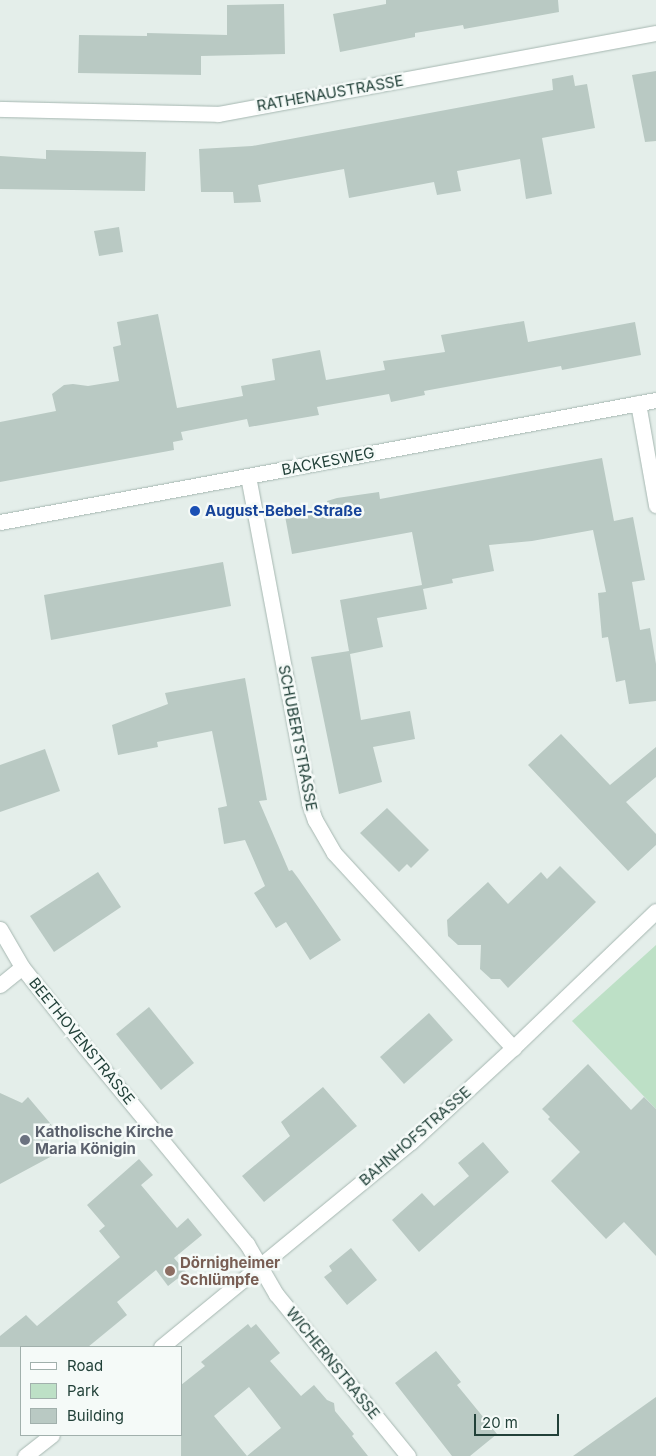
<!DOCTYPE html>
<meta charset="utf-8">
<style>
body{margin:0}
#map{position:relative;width:656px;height:1456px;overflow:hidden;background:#e4eeea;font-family:Inter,sans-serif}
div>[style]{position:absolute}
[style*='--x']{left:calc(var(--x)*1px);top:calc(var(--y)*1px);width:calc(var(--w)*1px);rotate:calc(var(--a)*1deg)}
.green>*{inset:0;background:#bde0c6}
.building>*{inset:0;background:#b9c9c3}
.roads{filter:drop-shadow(0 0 1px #a6b7b1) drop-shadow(0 0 1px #a6b7b1)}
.street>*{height:15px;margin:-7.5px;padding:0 7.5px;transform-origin:7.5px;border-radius:7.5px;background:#fff}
.secondary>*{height:15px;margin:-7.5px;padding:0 7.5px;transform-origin:7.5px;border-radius:7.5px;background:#fff}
.dots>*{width:14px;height:14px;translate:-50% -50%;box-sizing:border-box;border:2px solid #f5faf8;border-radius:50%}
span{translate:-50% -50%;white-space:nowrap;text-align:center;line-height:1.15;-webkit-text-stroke:5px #f5faf8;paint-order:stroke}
.street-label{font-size:15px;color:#224139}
.transit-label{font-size:15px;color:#164399;font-weight:700}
.left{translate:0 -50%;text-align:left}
.worship-label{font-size:15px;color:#5b616d;font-weight:700}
.education-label{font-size:15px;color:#785e54;font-weight:700}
.legend{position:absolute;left:20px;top:1346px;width:162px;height:90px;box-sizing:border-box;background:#f5faf8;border:1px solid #a1b0ac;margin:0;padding:6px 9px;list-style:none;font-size:15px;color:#224139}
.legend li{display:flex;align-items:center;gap:10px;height:25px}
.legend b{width:25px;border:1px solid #a1b0ac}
.scale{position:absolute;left:474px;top:1414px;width:85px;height:22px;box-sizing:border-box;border:2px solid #224139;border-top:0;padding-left:6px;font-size:15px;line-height:18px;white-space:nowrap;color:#224139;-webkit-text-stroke:4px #f5faf8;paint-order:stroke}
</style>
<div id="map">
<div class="green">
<div style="clip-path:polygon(656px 945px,656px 1109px,572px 1021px)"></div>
</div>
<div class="building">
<div style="clip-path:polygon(386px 0,558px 0,559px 12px,464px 29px,463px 25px,415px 33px,415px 37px,340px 52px,333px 14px,386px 4px)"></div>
<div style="clip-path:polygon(284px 4px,285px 54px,201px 56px,201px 75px,78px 73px,79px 35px,147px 36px,147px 33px,227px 35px,227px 5px)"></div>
<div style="clip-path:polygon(656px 71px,656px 141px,645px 142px,632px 75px)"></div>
<div style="clip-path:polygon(573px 75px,575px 86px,587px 84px,595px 128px,542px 138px,552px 194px,526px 199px,520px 159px,457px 171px,461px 191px,437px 195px,434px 182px,349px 198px,344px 169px,258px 185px,261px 202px,234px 203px,233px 192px,201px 192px,199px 149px,252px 146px,553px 90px,552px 79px)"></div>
<div style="clip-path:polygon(46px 150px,146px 152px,145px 191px,0 189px,0 156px,46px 159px)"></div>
<div style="clip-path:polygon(119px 227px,123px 252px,99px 256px,94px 231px)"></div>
<div style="clip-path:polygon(158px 314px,177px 408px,243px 396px,241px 386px,275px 380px,272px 359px,320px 350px,326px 380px,385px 370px,383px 361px,445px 352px,441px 335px,524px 321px,528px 342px,635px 322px,641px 355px,562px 370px,561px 366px,424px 391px,425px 395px,391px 402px,389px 394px,317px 407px,319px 415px,249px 427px,247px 419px,181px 432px,183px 440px,173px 442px,174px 450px,0 482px,0 422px,56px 411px,52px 394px,64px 385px,73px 384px,88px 386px,119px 381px,113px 347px,121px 345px,117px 322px)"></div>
<div style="clip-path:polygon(602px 458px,614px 521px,633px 517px,645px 580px,632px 582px,640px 630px,650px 628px,656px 664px,656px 701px,629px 704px,625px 680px,616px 682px,608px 637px,602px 638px,598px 593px,606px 592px,593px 530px,532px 541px,489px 545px,494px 571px,452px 579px,453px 583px,423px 589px,427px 609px,377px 618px,383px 647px,350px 654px,361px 720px,410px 711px,415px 739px,373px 747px,382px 782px,339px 794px,311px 657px,349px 651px,340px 600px,422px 585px,412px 532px,292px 554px,285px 516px,329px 508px,327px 501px,337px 498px,379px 492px,380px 499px)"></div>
<div style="clip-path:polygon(223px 562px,231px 606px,51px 640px,44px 595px)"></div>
<div style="clip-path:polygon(245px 678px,267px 800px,259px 801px,289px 871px,292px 870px,298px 878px,341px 940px,310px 960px,286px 922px,276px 928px,254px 893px,265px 886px,245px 840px,224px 844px,218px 808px,227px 806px,212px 731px,157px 742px,158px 747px,118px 755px,112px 725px,168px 704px,165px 693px)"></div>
<div style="clip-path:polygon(561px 734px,610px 785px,656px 747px,656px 777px,626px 802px,656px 834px,656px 845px,628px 871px,528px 765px)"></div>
<div style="clip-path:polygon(45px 749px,60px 791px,0 812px,0 765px)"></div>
<div style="clip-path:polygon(387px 808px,429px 850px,411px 868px,407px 864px,399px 872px,360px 833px)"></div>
<div style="clip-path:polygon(560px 866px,596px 902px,508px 988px,500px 979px,491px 979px,480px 969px,481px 945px,458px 945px,448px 936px,447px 920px,488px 882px,508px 904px,541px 872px,547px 879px)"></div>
<div style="clip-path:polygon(98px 872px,121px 907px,54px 952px,30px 916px)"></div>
<div style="clip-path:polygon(149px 1007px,194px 1063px,161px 1090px,116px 1034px)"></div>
<div style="clip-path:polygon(429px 1013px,453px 1040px,404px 1084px,380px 1057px)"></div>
<div style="clip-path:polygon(588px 1064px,631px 1110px,644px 1097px,656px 1109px,656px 1256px,624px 1222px,606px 1239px,551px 1181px,580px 1152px,548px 1119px,550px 1117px,542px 1109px)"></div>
<div style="clip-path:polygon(323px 1087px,357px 1126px,264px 1202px,242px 1176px,290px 1136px,281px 1122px)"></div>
<div style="clip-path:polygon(0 1093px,22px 1103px,28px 1097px,55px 1129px,48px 1134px,52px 1156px,0 1184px)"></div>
<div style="clip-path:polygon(483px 1142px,509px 1172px,419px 1252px,392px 1220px,422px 1193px,434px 1206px,469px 1176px,458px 1163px)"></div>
<div style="clip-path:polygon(139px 1159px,153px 1175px,141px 1185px,177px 1228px,188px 1218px,202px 1235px,174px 1258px,186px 1272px,168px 1286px,156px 1270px,117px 1302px,127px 1315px,88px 1347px,0 1347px,0 1336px,26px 1315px,37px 1326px,120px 1257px,99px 1231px,105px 1226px,87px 1205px)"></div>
<div style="clip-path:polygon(351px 1248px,377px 1280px,347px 1305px,324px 1277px,332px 1271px,329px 1266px)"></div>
<div style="clip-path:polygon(evenodd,248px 1324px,251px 1328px,256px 1324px,280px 1353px,270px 1361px,301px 1396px,314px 1385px,327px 1400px,334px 1403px,335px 1411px,354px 1434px,352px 1436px,368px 1456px,181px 1456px,181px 1385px,205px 1366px,201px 1362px,248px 1324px,249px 1387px,281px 1428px,247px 1456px,214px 1416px,249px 1387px)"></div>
<div style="clip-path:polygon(436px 1351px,461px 1382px,457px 1385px,497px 1434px,470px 1456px,452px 1456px,395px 1383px)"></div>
<div style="clip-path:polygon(656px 1397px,656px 1456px,573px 1456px)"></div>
</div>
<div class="roads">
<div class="street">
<div style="--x:0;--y:109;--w:218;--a:1.3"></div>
<div style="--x:218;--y:114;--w:445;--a:-10.5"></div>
<div style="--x:638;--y:403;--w:104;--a:80"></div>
<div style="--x:248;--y:476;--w:333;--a:79.4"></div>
<div style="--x:309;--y:803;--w:18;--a:71"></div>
<div style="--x:315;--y:820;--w:38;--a:60"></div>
<div style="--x:334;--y:853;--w:265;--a:47.4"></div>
<div style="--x:0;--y:929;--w:44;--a:59.9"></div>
<div style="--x:22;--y:967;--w:102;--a:51.8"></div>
<div style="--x:85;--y:1047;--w:255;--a:50.6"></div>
<div style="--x:247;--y:1244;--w:58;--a:59.9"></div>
<div style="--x:276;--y:1294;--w:209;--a:50.8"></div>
<div style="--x:0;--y:985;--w:28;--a:-39"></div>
</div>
<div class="secondary">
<div style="--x:0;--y:522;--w:667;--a:-10.54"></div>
<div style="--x:161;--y:1347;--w:323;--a:-39.4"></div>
<div style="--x:411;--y:1142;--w:139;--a:-42.7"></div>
<div style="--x:513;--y:1048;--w:198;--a:-43.8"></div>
<div style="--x:25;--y:1456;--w:34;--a:-38"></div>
</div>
</div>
<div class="dots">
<div style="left:195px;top:511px;background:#1a4fb4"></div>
<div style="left:25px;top:1140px;background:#6b7280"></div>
<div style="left:170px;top:1271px;background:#8d6e63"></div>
</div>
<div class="street-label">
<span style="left:330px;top:93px;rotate:-10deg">RATHENAUSTRASSE</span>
<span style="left:328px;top:461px;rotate:-11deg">BACKESWEG</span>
<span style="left:298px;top:738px;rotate:79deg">SCHUBERTSTRASSE</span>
<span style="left:82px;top:1041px;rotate:51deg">BEETHOVENSTRASSE</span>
<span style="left:415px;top:1136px;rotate:-41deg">BAHNHOFSTRASSE</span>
<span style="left:333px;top:1363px;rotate:51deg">WICHERNSTRASSE</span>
</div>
<div class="transit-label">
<span class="left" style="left:205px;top:511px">August-Bebel-Straße</span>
</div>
<div class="worship-label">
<span class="left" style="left:35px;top:1140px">Katholische Kirche<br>Maria Königin</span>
</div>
<div class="education-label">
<span class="left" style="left:180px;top:1271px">Dörnigheimer<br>Schlümpfe</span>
</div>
<ul class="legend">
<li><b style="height:6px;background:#fff"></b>Road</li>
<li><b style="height:14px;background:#bde0c6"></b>Park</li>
<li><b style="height:14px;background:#b9c9c3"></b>Building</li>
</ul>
<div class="scale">20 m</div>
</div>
